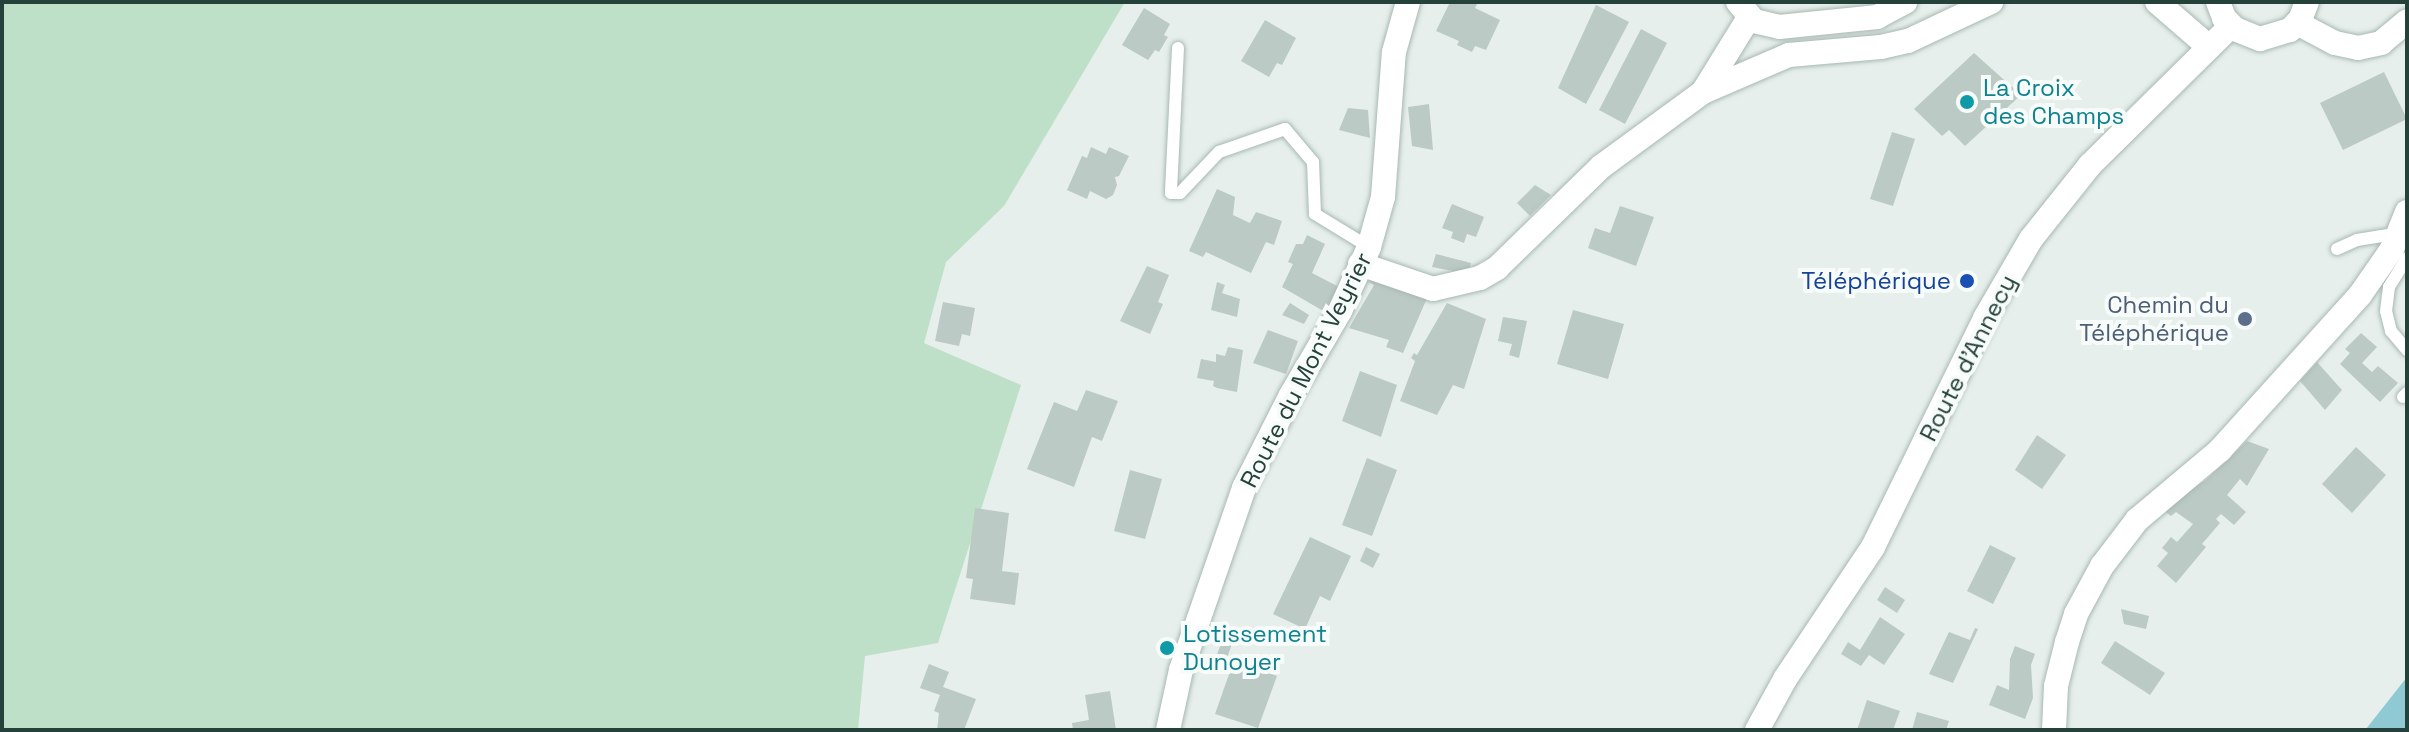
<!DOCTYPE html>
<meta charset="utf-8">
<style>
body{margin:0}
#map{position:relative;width:2409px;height:732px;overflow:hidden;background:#e6efeb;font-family:"Space Grotesk",sans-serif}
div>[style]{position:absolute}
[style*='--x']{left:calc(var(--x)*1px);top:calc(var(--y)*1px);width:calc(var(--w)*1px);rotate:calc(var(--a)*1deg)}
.green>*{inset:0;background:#bfe0c8}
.water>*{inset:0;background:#8ec9d4}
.building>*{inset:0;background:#bbcac4}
.roads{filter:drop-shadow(0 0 2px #a8b8b2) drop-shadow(0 0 2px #a8b8b2)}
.lane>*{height:12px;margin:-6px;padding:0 6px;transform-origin:6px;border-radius:6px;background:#fff}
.street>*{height:24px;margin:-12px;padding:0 12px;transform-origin:12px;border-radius:12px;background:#fff}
.secondary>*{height:24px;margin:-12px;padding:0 12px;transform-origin:12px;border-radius:12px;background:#fff}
.dots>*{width:22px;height:22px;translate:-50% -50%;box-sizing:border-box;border:4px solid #f7fbf9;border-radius:50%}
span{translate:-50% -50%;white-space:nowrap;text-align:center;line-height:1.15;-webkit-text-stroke:8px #f7fbf9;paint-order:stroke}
.culture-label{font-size:24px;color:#0d838f}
.left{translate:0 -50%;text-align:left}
.transit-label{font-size:24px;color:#164399}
.right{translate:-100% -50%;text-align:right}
.service-label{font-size:24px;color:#4e5e75}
.street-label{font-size:24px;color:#24423a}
.frame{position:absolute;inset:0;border:4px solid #24423a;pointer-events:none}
</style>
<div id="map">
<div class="green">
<div style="clip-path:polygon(2px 2px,1125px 2px,1004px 206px,946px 262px,924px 343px,1021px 385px,938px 643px,865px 656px,858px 730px,2px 730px)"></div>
</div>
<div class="water">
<div style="clip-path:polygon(2407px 677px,2407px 730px,2365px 730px,2366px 729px)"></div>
</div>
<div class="building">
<div style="clip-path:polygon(1450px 2px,1478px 2px,1475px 8px,1500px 20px,1486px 50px,1475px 46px,1472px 52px,1457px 45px,1459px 41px,1436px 31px)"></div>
<div style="clip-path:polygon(1596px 5px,1629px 22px,1586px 104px,1558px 88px)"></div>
<div style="clip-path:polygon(1144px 8px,1170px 24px,1164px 35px,1168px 37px,1159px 52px,1155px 50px,1148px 60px,1122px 45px)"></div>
<div style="clip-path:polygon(1265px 20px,1296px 38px,1282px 65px,1277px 63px,1269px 77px,1241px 61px)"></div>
<div style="clip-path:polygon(1641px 29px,1667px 43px,1625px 124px,1599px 110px)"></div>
<div style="clip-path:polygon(1974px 53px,2021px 95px,1965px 146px,1949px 130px,1942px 136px,1914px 109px)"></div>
<div style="clip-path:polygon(2384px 72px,2407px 119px,2343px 150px,2320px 103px)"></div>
<div style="clip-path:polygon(1429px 104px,1433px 150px,1412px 146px,1408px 107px)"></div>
<div style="clip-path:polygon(1348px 108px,1368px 110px,1370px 138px,1339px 130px)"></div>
<div style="clip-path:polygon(1892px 132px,1915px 139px,1893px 206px,1870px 199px)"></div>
<div style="clip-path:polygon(1091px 147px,1106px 154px,1109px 147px,1129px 156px,1119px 176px,1115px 177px,1117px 185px,1113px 195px,1106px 199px,1090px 191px,1087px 199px,1067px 190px,1082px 156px,1087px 158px)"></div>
<div style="clip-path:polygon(1535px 185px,1551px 195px,1530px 216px,1517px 203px)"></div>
<div style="clip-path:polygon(1217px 189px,1235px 197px,1233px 215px,1250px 223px,1256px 212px,1282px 221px,1274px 245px,1266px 242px,1251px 273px,1206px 252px,1203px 257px,1189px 251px)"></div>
<div style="clip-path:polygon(1452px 204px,1484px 217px,1476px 237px,1467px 234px,1464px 243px,1451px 238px,1453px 232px,1442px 228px)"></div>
<div style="clip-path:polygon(1620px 206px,1654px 217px,1636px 266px,1588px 248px,1595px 228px,1610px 233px)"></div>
<div style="clip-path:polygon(1307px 235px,1325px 244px,1312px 273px,1339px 287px,1325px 312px,1282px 287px,1293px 264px,1288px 262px,1296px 244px,1303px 244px)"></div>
<div style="clip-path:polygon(1436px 254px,1471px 263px,1468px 274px,1432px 267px)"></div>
<div style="clip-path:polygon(1147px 266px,1169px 275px,1158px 302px,1163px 304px,1150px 334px,1120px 321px)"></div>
<div style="clip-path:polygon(1372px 277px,1428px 296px,1403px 353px,1386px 347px,1389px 340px,1349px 328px,1374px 285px,1369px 282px)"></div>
<div style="clip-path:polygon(1217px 282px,1225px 285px,1222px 293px,1240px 299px,1237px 317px,1211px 310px)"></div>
<div style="clip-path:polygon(943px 302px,975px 308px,970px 336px,962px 334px,959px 346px,935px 341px)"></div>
<div style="clip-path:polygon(1290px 303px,1309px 315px,1304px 324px,1282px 315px)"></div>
<div style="clip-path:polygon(1447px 303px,1486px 319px,1464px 389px,1453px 385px,1437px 415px,1400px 401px,1415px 361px,1411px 358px,1414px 353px,1417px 355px)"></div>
<div style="clip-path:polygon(1573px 310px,1624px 324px,1608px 379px,1557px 364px)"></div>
<div style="clip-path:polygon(1503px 317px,1527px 321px,1519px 358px,1509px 355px,1512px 344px,1498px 341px)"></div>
<div style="clip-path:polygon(1268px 330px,1298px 341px,1286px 374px,1253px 363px)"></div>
<div style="clip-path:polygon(2361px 333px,2377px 347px,2362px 363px,2372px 372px,2378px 366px,2398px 383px,2380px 402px,2340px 364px,2350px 353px,2345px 349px)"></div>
<div style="clip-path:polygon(1228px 347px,1243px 350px,1237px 392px,1217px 388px,1213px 386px,1214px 381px,1197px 378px,1201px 359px,1216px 362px,1216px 354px,1225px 356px)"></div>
<div style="clip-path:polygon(2317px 362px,2342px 390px,2325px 410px,2300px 381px)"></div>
<div style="clip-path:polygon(1360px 371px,1397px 385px,1381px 437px,1342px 421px)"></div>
<div style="clip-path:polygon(1086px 390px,1118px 401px,1102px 441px,1092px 437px,1074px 487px,1027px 469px,1054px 402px,1077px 411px)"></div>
<div style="clip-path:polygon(2037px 435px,2066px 455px,2042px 489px,2015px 470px)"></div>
<div style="clip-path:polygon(2247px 441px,2269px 449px,2247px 486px,2240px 479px,2227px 495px,2246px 512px,2234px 525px,2221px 514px,2216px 519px,2220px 523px,2202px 544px,2206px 547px,2176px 583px,2157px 566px,2168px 553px,2162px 548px,2171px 537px,2177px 542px,2193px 524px,2176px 512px,2171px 516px,2161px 509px,2206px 480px)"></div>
<div style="clip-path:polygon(2356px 447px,2386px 475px,2352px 513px,2322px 484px)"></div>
<div style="clip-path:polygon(1367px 458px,1397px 470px,1372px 536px,1342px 525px)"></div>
<div style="clip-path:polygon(1130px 470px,1162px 479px,1145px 539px,1114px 531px)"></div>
<div style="clip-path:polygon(975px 508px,1009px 513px,1002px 571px,1019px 573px,1015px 605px,970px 599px,973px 579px,966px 578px)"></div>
<div style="clip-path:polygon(1310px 537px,1351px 556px,1330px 601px,1320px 596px,1305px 629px,1273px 614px)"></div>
<div style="clip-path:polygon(1990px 545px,2016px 558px,1993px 604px,1967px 591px)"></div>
<div style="clip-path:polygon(1366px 547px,1380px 554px,1373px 568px,1360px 561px)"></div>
<div style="clip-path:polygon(1885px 587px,1905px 600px,1897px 613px,1877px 600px)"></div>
<div style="clip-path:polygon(2121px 609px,2149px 616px,2146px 629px,2124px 624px)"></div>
<div style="clip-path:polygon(1880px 617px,1905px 634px,1884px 665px,1869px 655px,1861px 666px,1841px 654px,1848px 642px,1860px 650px)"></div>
<div style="clip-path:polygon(1975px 628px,1978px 629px,1953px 683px,1929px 674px,1949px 632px,1970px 640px)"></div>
<div style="clip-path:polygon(1222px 641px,1232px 644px,1225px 663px,1215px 660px)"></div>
<div style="clip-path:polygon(2115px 641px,2165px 673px,2150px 695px,2101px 663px)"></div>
<div style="clip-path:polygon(2015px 646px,2035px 654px,2031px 665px,2033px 698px,2025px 719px,1989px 705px,1997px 685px,2009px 690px,2010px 659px)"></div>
<div style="clip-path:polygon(1234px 660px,1277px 676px,1258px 728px,1215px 714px)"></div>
<div style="clip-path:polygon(929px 664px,949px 672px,943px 687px,976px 699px,964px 730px,937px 730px,939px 713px,934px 711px,940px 695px,920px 688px)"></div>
<div style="clip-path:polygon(1110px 691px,1116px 730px,1073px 730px,1072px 723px,1089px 720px,1085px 695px)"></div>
<div style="clip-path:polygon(1867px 700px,1900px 711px,1893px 730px,1857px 730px)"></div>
<div style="clip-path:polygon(1917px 712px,1949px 721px,1946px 730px,1912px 730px)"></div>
</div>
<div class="roads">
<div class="lane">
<div style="--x:1178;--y:48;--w:145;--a:92.8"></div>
<div style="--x:1171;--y:193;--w:9;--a:0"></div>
<div style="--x:1180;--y:193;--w:57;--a:-46.4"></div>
<div style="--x:1219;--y:152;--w:70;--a:-19.2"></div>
<div style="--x:1285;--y:129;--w:43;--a:49.7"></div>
<div style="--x:1313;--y:162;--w:52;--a:87.8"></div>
<div style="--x:1315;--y:214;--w:63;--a:31.4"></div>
<div style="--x:2337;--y:249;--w:22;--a:-24"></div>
<div style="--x:2357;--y:240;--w:44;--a:-9.2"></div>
<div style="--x:2407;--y:258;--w:34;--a:122"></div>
<div style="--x:2389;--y:287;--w:24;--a:97"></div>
<div style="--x:2386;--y:311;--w:21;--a:76"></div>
<div style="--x:2391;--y:331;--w:25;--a:50"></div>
<div style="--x:2403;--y:397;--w:6;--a:-45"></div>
</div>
<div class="street">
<div style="--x:1738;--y:2;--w:25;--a:50"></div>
<div style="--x:1754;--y:21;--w:26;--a:13"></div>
<div style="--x:1779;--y:27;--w:99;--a:-5.8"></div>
<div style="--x:1877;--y:17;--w:32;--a:-28"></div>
<div style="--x:2157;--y:2;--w:69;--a:40.9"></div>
<div style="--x:2297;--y:23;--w:43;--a:27.8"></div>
<div style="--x:2335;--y:43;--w:24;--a:12"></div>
<div style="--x:2358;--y:48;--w:24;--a:-12"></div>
<div style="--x:2381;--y:43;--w:34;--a:-40"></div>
<div style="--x:1703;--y:92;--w:89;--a:-58.3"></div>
<div style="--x:1360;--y:264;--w:77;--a:18.9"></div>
<div style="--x:1433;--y:289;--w:48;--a:-13.2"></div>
<div style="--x:1480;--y:278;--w:20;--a:-30"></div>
<div style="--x:1497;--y:268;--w:146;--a:-44.2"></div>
<div style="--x:1602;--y:166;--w:125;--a:-36.2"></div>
<div style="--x:1703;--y:92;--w:94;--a:-23.3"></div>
<div style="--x:1789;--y:55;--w:92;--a:-5"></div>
<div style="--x:1881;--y:47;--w:28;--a:-13"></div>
<div style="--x:1908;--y:41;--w:92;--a:-25.2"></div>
<div style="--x:1168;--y:730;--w:61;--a:-77.8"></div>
<div style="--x:1181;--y:670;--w:193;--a:-70.9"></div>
<div style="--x:1244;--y:488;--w:104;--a:-63.2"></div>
<div style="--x:1291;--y:395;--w:97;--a:-59.7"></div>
<div style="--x:1340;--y:311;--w:70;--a:-65.6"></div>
<div style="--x:1369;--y:247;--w:52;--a:-74.4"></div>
<div style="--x:1383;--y:197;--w:145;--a:-85.7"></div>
<div style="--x:1394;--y:52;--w:52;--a:-74.4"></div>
<div style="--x:2054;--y:730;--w:44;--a:-87.4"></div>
<div style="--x:2056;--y:686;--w:45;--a:-76"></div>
<div style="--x:2067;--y:642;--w:29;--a:-72"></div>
<div style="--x:2076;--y:614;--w:55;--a:-61.6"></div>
<div style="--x:2102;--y:566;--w:58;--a:-52.7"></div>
<div style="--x:2137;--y:520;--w:109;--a:-40.1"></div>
<div style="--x:2220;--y:450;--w:209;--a:-47.9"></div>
<div style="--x:2360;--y:295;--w:56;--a:-55.2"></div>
<div style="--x:2392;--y:249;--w:40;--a:-68"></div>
</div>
<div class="secondary">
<div style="--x:2218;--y:2;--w:17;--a:69"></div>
<div style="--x:2224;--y:18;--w:16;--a:45"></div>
<div style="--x:2235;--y:29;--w:27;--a:22"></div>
<div style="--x:2260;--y:39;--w:31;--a:-17"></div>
<div style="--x:2290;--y:30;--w:14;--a:-45"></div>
<div style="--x:2300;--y:20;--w:19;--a:-69"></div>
<div style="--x:1757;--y:730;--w:58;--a:-61.2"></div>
<div style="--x:1785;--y:679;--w:159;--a:-56.3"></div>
<div style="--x:1873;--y:547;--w:255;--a:-63.9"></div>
<div style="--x:1985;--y:318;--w:91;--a:-59.8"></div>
<div style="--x:2031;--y:239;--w:95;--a:-51.4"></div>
<div style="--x:2090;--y:165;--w:198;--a:-44.6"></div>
</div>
</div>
<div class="dots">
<div style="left:1967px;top:102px;background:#0f9aa8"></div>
<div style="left:1967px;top:281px;background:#1a4fb4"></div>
<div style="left:2245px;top:319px;background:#5c6f8a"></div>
<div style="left:1167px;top:648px;background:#0f9aa8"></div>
</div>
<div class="culture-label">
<span class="left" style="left:1983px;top:102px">La Croix<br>des Champs</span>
<span class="left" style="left:1183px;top:648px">Lotissement<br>Dunoyer</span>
</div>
<div class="transit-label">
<span class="right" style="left:1951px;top:281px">Téléphérique</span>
</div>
<div class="service-label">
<span class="right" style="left:2229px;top:319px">Chemin du<br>Téléphérique</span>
</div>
<div class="street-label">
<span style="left:1968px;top:358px;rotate:-63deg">Route d'Annecy</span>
<span style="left:1306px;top:370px;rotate:-63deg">Route du Mont Veyrier</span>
</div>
<div class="frame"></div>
</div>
